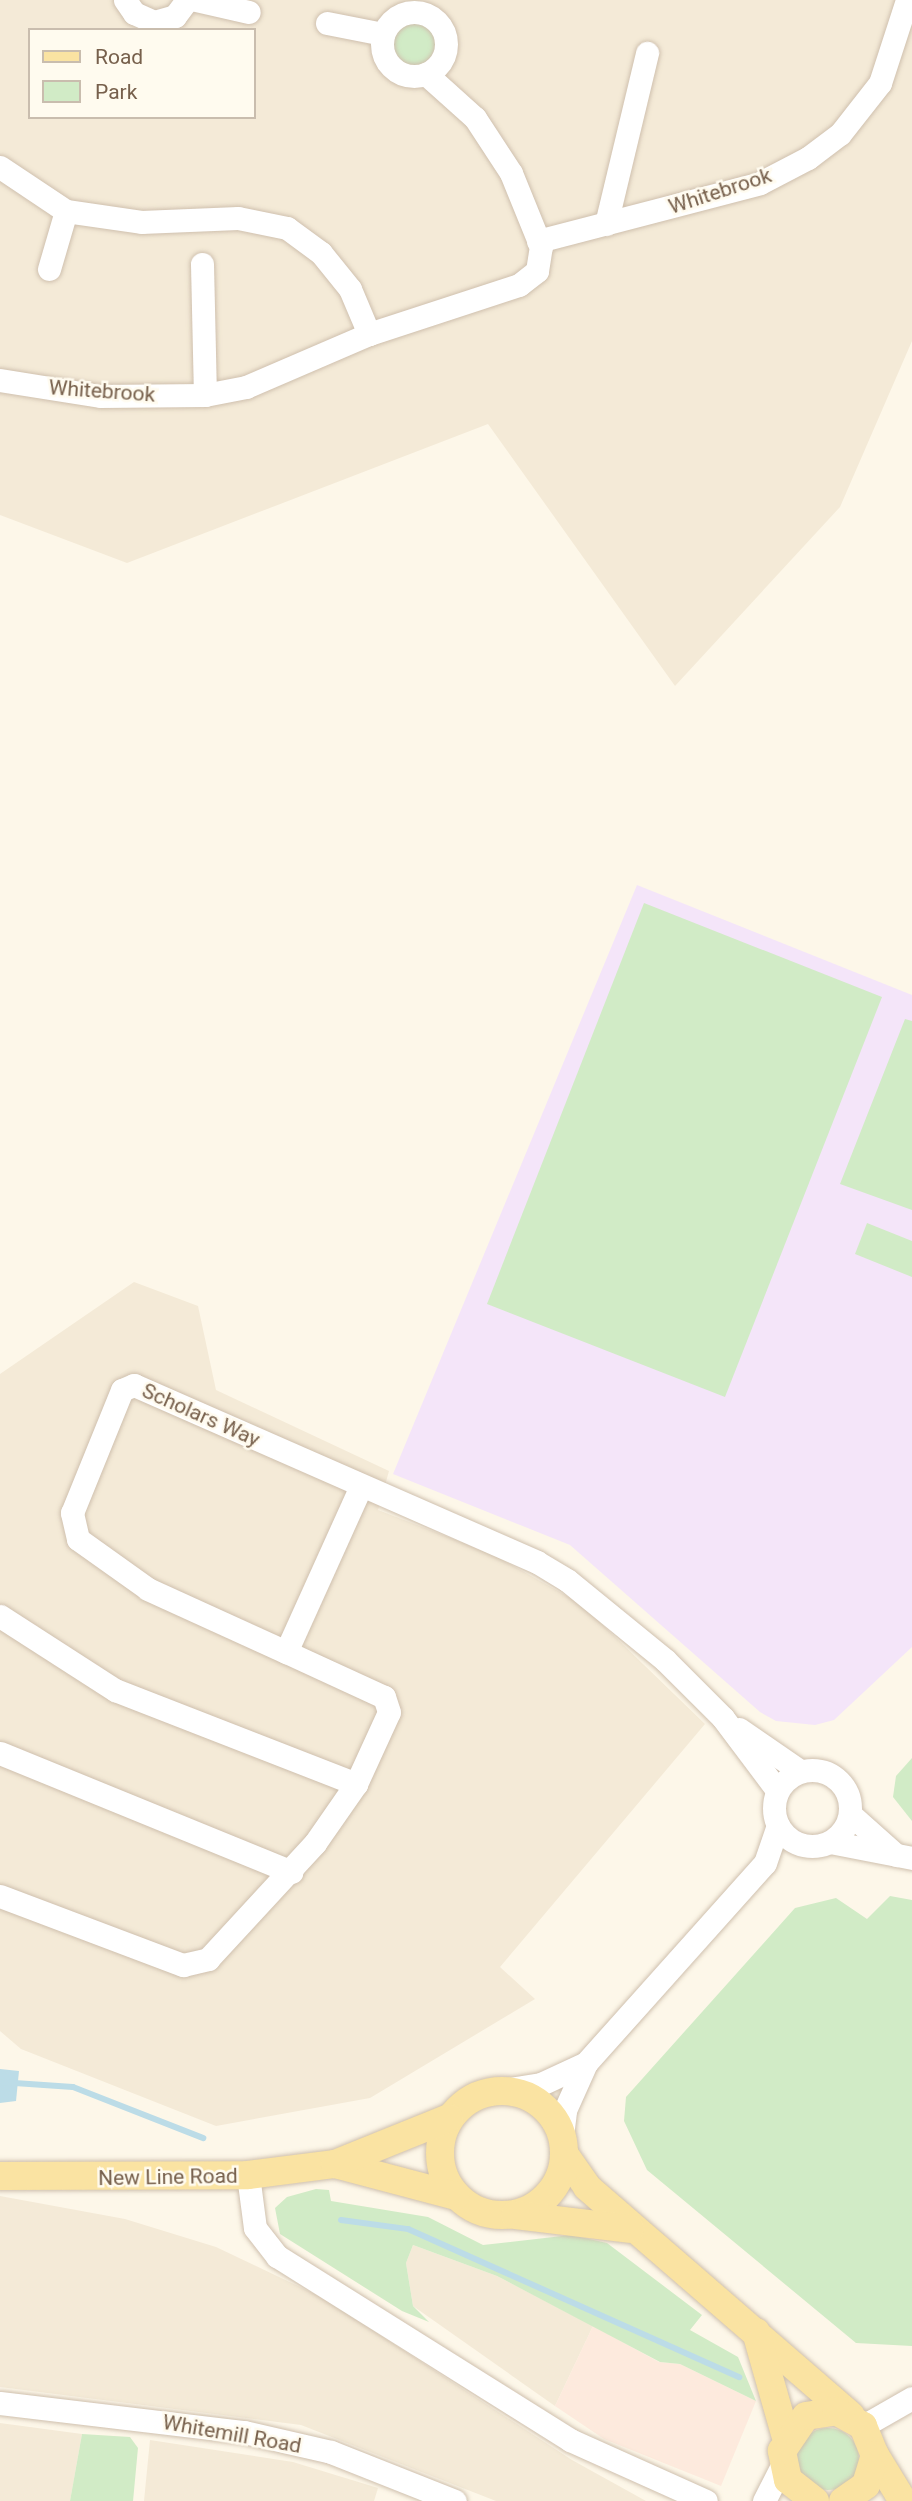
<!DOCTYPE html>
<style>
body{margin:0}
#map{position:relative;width:912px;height:2501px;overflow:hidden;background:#fdf7e9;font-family:Roboto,sans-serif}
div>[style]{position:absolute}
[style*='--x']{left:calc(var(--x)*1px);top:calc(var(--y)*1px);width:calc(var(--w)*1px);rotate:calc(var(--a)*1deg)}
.residential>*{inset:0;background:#f4ead7}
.commercial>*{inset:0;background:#fdeadd}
.education>*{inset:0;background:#f4e5f9}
.green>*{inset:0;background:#d1ebc6}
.round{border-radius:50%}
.water>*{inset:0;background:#bcdce7}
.stream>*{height:6px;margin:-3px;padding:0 3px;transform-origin:3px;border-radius:3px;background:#bcdce7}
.roads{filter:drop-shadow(0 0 2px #cfc0ae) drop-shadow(0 0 2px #cfc0ae)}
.minor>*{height:23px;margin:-11.5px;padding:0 11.5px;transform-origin:11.5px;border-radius:11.5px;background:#fff}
.minor>.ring{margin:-11.5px;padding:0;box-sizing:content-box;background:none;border:23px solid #fff;border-radius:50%}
.major>*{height:28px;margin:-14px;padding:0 14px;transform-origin:14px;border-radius:14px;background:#fae3a2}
.major>.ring{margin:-14px;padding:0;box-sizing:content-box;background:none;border:28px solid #fae3a2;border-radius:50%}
span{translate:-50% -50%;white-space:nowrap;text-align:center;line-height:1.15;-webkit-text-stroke:5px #fffbef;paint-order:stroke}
.street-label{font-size:21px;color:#77604c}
.legend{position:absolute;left:28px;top:28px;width:228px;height:91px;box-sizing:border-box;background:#fffbef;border:2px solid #c9bdae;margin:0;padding:9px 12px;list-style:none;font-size:21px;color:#77604c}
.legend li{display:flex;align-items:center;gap:14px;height:35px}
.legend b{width:35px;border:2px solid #c9bdae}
</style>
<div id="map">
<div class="residential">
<div style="clip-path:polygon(evenodd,0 0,912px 0,912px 341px,840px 507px,675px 686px,488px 424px,127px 563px,0 515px,0 0,30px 30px,254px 30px,254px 117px,30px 117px,30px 30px)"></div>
<div style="clip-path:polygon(134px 1282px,198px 1306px,216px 1390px,389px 1471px,378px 1510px,492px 1554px,581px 1604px,705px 1724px,500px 1967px,535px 1999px,370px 2098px,216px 2126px,21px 2049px,0 2031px,0 1374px)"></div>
<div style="clip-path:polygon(0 2196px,125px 2219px,216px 2247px,323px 2298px,572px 2460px,646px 2501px,496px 2501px,301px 2425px,0 2387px)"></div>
<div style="clip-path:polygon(413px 2245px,497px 2276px,593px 2326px,555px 2406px,413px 2306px,406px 2263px)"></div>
<div style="clip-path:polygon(0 2423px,82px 2434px,70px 2501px,0 2501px)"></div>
<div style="clip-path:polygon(150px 2440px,293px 2462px,378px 2488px,374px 2501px,144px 2501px)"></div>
</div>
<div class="commercial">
<div style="clip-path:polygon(593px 2326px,659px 2362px,680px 2364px,756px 2401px,721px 2486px,604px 2439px,555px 2406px)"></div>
</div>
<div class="education">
<div style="clip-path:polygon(637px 885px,912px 995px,912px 1647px,834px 1720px,815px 1725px,776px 1721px,760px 1712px,570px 1545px,393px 1474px)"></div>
</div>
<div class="green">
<div class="round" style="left:391px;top:22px;width:44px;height:44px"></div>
<div style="clip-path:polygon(644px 903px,882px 997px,725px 1397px,487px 1304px)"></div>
<div style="clip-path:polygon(905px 1019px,912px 1021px,912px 1210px,840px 1184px)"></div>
<div style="clip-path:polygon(867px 1223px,912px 1241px,912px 1277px,855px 1254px)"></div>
<div style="clip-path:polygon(912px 1758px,912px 1821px,893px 1797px,896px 1776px)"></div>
<div style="clip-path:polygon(890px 1896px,912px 1900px,912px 2346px,856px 2343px,647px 2170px,624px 2121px,626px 2097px,795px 1908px,836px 1898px,867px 1919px)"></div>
<div style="clip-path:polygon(316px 2189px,329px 2190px,331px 2201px,428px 2217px,483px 2245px,571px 2235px,607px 2243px,702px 2315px,690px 2330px,738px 2357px,756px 2401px,680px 2364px,660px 2362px,497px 2276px,413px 2245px,406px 2263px,413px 2306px,429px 2322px,402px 2311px,280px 2234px,275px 2208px,287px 2197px)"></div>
<div class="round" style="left:797px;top:2428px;width:62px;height:62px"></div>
<div style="clip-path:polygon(82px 2434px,130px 2437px,138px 2448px,133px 2501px,70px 2501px)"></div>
</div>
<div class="water">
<div style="clip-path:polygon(0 2069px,19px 2071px,16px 2101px,0 2103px)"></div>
</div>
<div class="stream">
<div style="--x:0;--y:2082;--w:73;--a:3.9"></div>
<div style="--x:73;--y:2087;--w:140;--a:21.4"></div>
<div style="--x:341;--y:2220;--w:68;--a:7.7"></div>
<div style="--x:408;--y:2229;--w:363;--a:24.1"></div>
</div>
<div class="roads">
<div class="minor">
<div style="--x:125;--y:0;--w:16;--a:55"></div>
<div style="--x:134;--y:13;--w:22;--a:24"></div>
<div style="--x:154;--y:22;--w:22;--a:-16"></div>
<div style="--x:175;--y:16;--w:20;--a:-53"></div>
<div style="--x:196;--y:0;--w:54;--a:12.8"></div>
<div class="ring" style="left:382px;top:12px;width:41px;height:41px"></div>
<div style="--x:327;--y:23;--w:57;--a:11.1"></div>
<div style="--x:0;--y:167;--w:79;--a:33.7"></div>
<div style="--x:66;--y:211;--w:76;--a:8.3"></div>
<div style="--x:141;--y:222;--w:97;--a:-2.4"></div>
<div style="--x:238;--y:218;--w:50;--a:11.5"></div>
<div style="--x:287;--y:228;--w:42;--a:36.3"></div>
<div style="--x:321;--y:253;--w:46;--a:51.1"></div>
<div style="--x:350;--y:289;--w:49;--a:67.1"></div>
<div style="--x:369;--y:334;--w:134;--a:156.7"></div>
<div style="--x:246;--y:387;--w:42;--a:169"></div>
<div style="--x:205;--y:395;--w:105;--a:179.5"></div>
<div style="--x:100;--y:396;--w:101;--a:-170.9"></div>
<div style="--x:606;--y:224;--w:176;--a:-76.5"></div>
<div style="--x:538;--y:241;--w:229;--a:-14.6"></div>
<div style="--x:760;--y:183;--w:54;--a:-27.5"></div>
<div style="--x:808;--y:158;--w:40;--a:-37"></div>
<div style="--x:840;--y:134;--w:65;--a:-51.9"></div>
<div style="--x:880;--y:83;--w:87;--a:-72"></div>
<div style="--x:202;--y:264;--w:131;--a:88.7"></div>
<div style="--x:49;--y:269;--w:60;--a:-73.7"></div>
<div style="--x:369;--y:334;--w:158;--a:-18.1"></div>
<div style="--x:519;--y:285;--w:23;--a:-38"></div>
<div style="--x:537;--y:271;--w:24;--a:-81"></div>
<div style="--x:541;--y:247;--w:80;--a:-112.1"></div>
<div style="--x:511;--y:173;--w:66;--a:-123.2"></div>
<div style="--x:475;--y:118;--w:66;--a:-138.1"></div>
<div style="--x:361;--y:1486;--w:182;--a:114.3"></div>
<div style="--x:286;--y:1652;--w:152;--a:-155.5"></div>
<div style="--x:148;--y:1589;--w:86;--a:-144.5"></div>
<div style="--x:78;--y:1539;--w:27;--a:-103"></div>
<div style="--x:72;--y:1513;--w:133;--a:-67.9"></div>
<div style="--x:122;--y:1390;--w:13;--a:-23"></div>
<div style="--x:134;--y:1385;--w:440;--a:23.7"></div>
<div style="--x:537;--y:1562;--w:35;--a:31"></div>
<div style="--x:567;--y:1580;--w:127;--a:39.2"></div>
<div style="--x:665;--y:1660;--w:82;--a:45"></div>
<div style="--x:723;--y:1718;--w:90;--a:53.1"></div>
<div style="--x:0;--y:1616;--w:137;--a:32.8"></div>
<div style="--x:115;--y:1690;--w:259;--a:21.3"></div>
<div style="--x:739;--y:1729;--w:74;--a:34.5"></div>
<div style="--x:0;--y:1753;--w:315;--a:22.2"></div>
<div class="ring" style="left:774px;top:1770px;width:53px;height:53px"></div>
<div style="--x:850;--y:1814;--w:62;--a:41.7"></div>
<div style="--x:830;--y:1842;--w:84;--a:11"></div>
<div style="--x:0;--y:1896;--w:196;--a:20.7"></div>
<div style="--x:183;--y:1965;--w:26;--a:-13"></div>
<div style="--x:208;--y:1959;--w:158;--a:-47.3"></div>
<div style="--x:315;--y:1843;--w:72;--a:-55.2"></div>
<div style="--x:356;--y:1784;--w:79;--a:-65.4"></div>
<div style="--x:389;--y:1712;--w:16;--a:-108"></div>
<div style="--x:384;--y:1697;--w:108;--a:-155.3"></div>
<div style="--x:503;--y:2090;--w:38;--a:-9"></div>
<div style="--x:541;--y:2084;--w:50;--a:-25"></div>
<div style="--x:562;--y:2136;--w:26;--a:-83"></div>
<div style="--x:565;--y:2110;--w:51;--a:-65.9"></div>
<div style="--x:586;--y:2063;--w:268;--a:-48.2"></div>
<div style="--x:765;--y:1863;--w:40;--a:-71.1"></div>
<div style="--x:248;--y:2175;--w:53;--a:82.5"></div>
<div style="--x:255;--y:2228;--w:36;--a:52"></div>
<div style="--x:277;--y:2256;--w:346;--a:32.1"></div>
<div style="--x:570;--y:2440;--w:149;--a:24.2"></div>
<div style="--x:0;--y:2403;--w:246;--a:6.8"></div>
<div style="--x:244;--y:2432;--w:89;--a:12.9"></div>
<div style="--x:331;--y:2452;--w:133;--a:21.6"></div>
<div style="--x:863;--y:2426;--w:56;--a:-29.7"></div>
<div style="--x:764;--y:2501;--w:39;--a:-63"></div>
</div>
<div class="major">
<div class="ring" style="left:440px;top:2091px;width:96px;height:96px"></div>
<div style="--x:565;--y:2155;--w:39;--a:55"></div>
<div style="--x:587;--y:2187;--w:349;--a:40.9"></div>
<div style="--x:335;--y:2164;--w:125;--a:14.8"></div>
<div style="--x:0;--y:2176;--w:248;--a:-0.2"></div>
<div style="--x:248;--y:2175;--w:88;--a:-7.2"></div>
<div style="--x:335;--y:2164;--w:123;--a:-22"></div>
<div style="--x:515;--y:2215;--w:116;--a:6.9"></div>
<div style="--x:756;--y:2332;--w:109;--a:74.1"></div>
<div style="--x:875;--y:2455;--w:54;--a:58.7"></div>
<div style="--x:815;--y:2501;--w:34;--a:-142"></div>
<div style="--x:788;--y:2480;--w:30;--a:-102"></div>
<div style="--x:782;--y:2451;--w:42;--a:-55.6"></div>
<div style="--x:806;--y:2416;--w:30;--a:-9"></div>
<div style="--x:836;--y:2411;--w:31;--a:29"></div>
<div style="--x:863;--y:2426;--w:31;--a:68"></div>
<div style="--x:875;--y:2455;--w:31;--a:107"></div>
<div style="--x:866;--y:2485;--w:28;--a:145"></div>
</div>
</div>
<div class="street-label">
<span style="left:720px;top:191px;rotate:-18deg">Whitebrook</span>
<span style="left:102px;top:391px;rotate:4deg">Whitebrook</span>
<span style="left:201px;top:1415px;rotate:24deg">Scholars Way</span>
<span style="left:168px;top:2177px;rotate:-1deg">New Line Road</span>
<span style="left:232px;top:2434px;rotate:10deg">Whitemill Road</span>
</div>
<ul class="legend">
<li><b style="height:9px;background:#fae3a2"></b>Road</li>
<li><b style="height:19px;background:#d1ebc6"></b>Park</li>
</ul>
</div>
